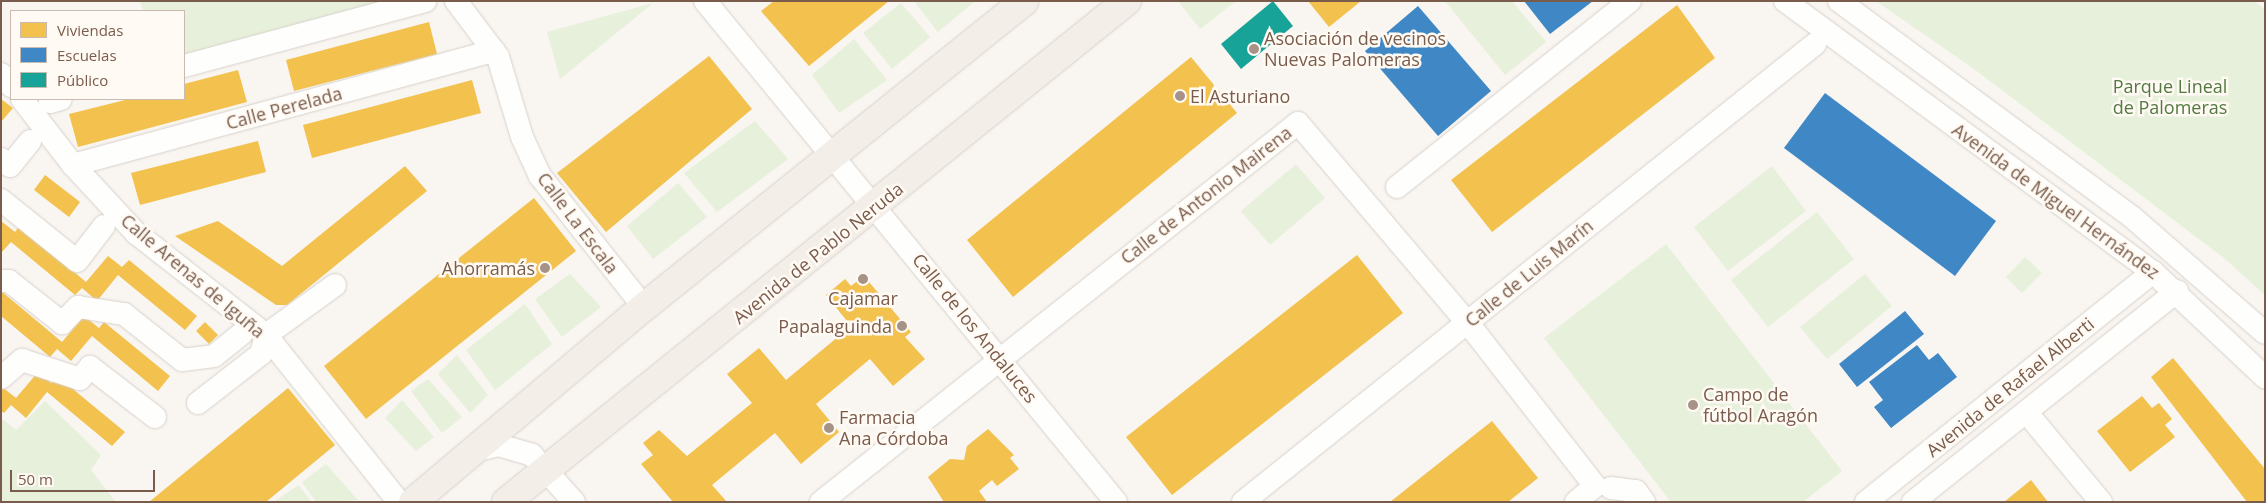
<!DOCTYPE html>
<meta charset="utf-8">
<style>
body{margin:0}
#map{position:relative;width:2266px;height:503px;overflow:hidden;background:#f9f5f0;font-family:"Open Sans",sans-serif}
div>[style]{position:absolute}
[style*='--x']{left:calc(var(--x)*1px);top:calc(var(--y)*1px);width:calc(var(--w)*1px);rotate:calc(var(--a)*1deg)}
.green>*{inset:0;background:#e7f0db}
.homes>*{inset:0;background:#f2c14e}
.schools>*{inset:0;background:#3f88c5}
.public>*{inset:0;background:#17a398}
.roads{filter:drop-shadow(0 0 1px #d7d1cb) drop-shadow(0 0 1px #d7d1cb)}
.minor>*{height:22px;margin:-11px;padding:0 11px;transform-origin:11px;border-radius:11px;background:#fefefd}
.major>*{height:28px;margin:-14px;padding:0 14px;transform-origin:14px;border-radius:14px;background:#f3eee8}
.dots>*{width:14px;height:14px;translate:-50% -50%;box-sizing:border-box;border:2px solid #fffaf3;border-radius:50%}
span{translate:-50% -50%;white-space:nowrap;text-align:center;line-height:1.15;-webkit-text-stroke:5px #fffaf3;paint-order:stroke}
.poi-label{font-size:18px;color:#7a5c4d}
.left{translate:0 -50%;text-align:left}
.right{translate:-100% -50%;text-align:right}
.park-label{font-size:18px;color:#537a41}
.street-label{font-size:18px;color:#7a5c4d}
.frame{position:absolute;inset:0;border:2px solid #7a5c4d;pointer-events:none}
.legend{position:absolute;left:10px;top:10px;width:175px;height:90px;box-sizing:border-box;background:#fffaf3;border:1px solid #cabbb1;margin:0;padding:6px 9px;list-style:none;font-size:15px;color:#7a5c4d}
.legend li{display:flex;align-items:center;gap:10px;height:25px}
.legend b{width:25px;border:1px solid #cabbb1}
.scale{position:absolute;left:10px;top:470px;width:145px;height:22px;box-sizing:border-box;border:2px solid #7a5c4d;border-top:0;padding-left:6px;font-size:15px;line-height:18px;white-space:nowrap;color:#7a5c4d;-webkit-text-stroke:4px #fffaf3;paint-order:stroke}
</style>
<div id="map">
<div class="green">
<div style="clip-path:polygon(140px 1px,424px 1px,184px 70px,184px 11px,143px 11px)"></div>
<div style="clip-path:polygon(914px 1px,975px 1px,938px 32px)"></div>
<div style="clip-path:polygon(1178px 1px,1236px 1px,1200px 29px)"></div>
<div style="clip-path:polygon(1445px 1px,1512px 1px,1546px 42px,1505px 75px)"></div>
<div style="clip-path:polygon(1876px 1px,2254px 1px,2265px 10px,2265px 295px,2224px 258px,1974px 69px)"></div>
<div style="clip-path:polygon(653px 3px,625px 26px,560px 79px,547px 32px)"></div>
<div style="clip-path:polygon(901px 3px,930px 37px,892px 69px,863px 33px)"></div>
<div style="clip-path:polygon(854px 39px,887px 80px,839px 113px,812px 75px)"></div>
<div style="clip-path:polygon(755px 121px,788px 159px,717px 212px,684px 173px)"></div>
<div style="clip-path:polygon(1296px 164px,1325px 198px,1270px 245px,1241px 211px)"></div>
<div style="clip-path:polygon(1772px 166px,1806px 211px,1728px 271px,1694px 227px)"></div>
<div style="clip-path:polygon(678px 183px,707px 217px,653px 259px,627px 226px)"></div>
<div style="clip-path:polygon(1817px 212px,1854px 259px,1768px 327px,1731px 280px)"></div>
<div style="clip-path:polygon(1666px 244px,1842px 471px,1803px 502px,1671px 502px,1544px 338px)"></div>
<div style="clip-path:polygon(2025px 257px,2042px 273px,2022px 293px,2006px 277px)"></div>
<div style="clip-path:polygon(570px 274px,601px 307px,562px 337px,535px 299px)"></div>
<div style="clip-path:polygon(1865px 274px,1892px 306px,1827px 359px,1800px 327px)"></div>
<div style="clip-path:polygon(525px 304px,552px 344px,495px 390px,466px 350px)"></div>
<div style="clip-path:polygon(457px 355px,488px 395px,470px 413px,438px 374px)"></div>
<div style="clip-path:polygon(428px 379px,462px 417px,442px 433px,411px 391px)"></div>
<div style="clip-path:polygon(402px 400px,434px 437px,416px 451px,385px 418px)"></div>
<div style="clip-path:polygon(45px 401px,101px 455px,91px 470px,116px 502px,1px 502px,1px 418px,16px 430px)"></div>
<div style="clip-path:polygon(326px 464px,358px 500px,316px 502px,302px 482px)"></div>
<div style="clip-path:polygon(299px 485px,311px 502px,273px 502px)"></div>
</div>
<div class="homes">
<div style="clip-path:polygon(774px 1px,889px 1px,809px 66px,761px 11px)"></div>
<div style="clip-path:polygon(1308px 1px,1361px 1px,1329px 27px)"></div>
<div style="clip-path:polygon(1677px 5px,1715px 58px,1492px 232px,1451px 180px)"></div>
<div style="clip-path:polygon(429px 22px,437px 54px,294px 91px,286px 60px)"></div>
<div style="clip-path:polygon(709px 56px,752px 109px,606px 232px,557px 173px)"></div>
<div style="clip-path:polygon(1191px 57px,1237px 113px,1013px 297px,967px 240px)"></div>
<div style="clip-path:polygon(238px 70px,247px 102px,78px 147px,69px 114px,129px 99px,184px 99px,184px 84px)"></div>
<div style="clip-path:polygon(472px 80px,481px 113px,312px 158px,303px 125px)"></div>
<div style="clip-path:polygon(1px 99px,13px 108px,1px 122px)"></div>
<div style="clip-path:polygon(258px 141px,266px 172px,140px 205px,131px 173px)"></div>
<div style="clip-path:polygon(405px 166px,427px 191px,287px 305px,276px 305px,175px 236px,218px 221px,282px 266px)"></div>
<div style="clip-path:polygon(45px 175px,80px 202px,69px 217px,34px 190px)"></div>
<div style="clip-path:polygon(534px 198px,576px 251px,366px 419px,324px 366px)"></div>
<div style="clip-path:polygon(1px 221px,15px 232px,19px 226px,86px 282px,108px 256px,122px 267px,129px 260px,197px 316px,185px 330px,118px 275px,97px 301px,82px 288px,75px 295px,11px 242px,1px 253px)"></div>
<div style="clip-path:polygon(1357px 255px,1403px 313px,1172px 495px,1126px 437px)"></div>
<div style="clip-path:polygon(864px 276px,911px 332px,905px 337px,925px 359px,893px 386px,870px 359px,816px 404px,839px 432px,801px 464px,775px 433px,712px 485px,727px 502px,673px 502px,641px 464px,653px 455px,643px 443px,659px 430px,687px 456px,752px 403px,727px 374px,759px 348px,786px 380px,851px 326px,826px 295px,845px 279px,851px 286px)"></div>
<div style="clip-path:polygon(1px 291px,62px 342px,84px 316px,99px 328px,104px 322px,170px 376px,158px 391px,92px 336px,71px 361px,57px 349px,50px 357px,1px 316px)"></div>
<div style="clip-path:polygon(205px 322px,218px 335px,209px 344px,196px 331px)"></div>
<div style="clip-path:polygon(2173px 358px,2265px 469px,2265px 502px,2247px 502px,2151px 377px)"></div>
<div style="clip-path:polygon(38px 372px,51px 383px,57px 376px,125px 432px,112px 446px,47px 392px,26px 418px,11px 405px,4px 413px,1px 411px,1px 386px,16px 398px)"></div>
<div style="clip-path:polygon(288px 388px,335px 445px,272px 497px,266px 502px,149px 502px)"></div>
<div style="clip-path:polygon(2142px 396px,2152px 408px,2159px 403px,2172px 419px,2165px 425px,2175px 437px,2130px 472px,2097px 431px)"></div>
<div style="clip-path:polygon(1492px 421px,1538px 478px,1508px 502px,1390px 502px)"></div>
<div style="clip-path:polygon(988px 429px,1014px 455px,1010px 458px,1019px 469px,997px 486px,992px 480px,979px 491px,987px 502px,944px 502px,928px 477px,950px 459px,964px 460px,967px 446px)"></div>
<div style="clip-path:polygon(2031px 480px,2048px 502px,2004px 502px)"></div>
</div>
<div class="schools">
<div style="clip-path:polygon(1524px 1px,1593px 1px,1550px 34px)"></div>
<div style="clip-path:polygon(1418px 6px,1491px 91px,1438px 136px,1365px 51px)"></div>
<div style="clip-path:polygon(1825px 93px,1996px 221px,1955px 276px,1784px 148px)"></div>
<div style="clip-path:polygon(1905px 311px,1924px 334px,1857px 387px,1839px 364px)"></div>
<div style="clip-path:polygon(1917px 345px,1929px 360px,1938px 353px,1957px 377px,1891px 428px,1874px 407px,1883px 400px,1869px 382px)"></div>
</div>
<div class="public">
<div style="clip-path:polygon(1273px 1px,1293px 26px,1241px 69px,1221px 44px)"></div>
</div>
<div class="roads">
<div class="minor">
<div style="--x:456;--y:1;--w:70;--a:53.1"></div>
<div style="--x:498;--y:57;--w:84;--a:73.3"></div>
<div style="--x:522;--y:137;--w:43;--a:65.2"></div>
<div style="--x:540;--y:176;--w:167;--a:51.6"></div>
<div style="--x:705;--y:1;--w:648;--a:50.64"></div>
<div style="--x:1785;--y:1;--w:457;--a:36.4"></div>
<div style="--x:2153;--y:272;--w:154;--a:43.2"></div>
<div style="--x:1839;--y:1;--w:364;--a:36.4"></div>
<div style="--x:2132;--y:217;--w:176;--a:41.1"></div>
<div style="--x:184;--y:66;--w:250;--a:-15.1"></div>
<div style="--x:1;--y:74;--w:16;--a:50"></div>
<div style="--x:22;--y:99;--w:83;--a:52.3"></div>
<div style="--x:73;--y:165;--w:93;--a:47.2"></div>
<div style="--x:136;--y:233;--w:165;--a:38.1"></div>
<div style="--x:266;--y:335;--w:213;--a:51.5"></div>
<div style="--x:50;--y:102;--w:11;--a:-15"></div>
<div style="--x:1;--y:159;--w:11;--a:38"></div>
<div style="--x:10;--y:166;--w:32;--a:-51"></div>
<div style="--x:73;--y:165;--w:436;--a:-15.2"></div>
<div style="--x:1397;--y:187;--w:298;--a:-38.6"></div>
<div style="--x:1;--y:200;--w:97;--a:38.8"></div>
<div style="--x:77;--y:261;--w:44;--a:-52.4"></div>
<div style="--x:1;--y:281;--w:8;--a:0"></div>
<div style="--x:9;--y:281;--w:68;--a:38.4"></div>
<div style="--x:62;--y:323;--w:23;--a:-45"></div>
<div style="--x:78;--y:307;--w:47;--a:8.7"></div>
<div style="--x:124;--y:314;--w:74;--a:38.4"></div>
<div style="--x:182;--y:360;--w:32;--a:-7"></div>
<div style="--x:214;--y:356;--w:36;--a:-39"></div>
<div style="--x:1;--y:378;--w:28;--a:-41"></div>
<div style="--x:22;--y:360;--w:61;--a:18.1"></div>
<div style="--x:80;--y:379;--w:16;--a:-50"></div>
<div style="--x:90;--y:367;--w:82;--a:37.6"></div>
<div style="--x:198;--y:403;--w:80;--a:-37.9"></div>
<div style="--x:261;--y:354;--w:20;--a:-75"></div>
<div style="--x:266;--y:335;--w:85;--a:-35.9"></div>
<div style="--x:2027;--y:413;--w:116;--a:50.3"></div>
<div style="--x:473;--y:451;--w:26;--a:-13"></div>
<div style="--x:498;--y:445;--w:35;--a:16"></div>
<div style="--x:532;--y:455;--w:63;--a:48.2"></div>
<div style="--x:1611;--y:488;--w:25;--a:7"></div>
<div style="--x:1636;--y:491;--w:14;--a:54"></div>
<div style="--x:821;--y:502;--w:609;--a:-38.47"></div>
<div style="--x:1298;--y:123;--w:261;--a:49.7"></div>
<div style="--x:1467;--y:322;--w:208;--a:52"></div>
<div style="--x:1595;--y:486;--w:25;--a:140"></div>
<div style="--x:1243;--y:502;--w:733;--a:-38.68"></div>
<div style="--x:1866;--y:502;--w:368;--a:-38.7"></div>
<div style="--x:1913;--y:502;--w:338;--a:-38.6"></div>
</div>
<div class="major">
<div style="--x:413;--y:502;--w:302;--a:-40.2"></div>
<div style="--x:644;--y:307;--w:488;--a:-38.8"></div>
<div style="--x:506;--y:502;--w:798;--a:-38.9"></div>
</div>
</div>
<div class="dots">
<div style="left:1254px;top:49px;background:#a69286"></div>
<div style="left:1180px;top:96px;background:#a69286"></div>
<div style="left:545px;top:268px;background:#a69286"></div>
<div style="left:863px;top:279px;background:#a69286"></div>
<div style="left:902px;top:326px;background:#a69286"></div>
<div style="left:1693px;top:405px;background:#a69286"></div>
<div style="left:829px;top:428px;background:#a69286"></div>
</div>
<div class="poi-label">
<span class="left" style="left:1264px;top:49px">Asociación de vecinos<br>Nuevas Palomeras</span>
<span class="left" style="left:1190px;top:96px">El Asturiano</span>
<span class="right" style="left:535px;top:268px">Ahorramás</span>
<span style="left:863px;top:298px">Cajamar</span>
<span class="right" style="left:892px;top:326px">Papalaguinda</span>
<span class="left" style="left:1703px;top:405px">Campo de<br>fútbol Aragón</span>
<span class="left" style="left:839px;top:428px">Farmacia<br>Ana Córdoba</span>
</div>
<div class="park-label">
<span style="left:2170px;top:97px">Parque Lineal<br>de Palomeras</span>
</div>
<div class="street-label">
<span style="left:284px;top:108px;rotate:-15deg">Calle Perelada</span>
<span style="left:1206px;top:195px;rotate:-38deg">Calle de Antonio Mairena</span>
<span style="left:2056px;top:201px;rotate:36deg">Avenida de Miguel Hernández</span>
<span style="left:578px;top:223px;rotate:53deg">Calle La Escala</span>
<span style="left:818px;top:253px;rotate:-39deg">Avenida de Pablo Neruda</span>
<span style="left:1529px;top:273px;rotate:-39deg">Calle de Luis Marín</span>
<span style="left:193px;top:276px;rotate:40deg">Calle Arenas de Iguña</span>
<span style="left:975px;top:328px;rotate:51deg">Calle de los Andaluces</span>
<span style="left:2010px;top:387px;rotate:-39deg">Avenida de Rafael Alberti</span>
</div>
<div class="frame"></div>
<ul class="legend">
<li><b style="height:14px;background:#f2c14e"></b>Viviendas</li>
<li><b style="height:14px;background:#3f88c5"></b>Escuelas</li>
<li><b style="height:14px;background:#17a398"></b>Público</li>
</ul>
<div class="scale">50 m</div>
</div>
